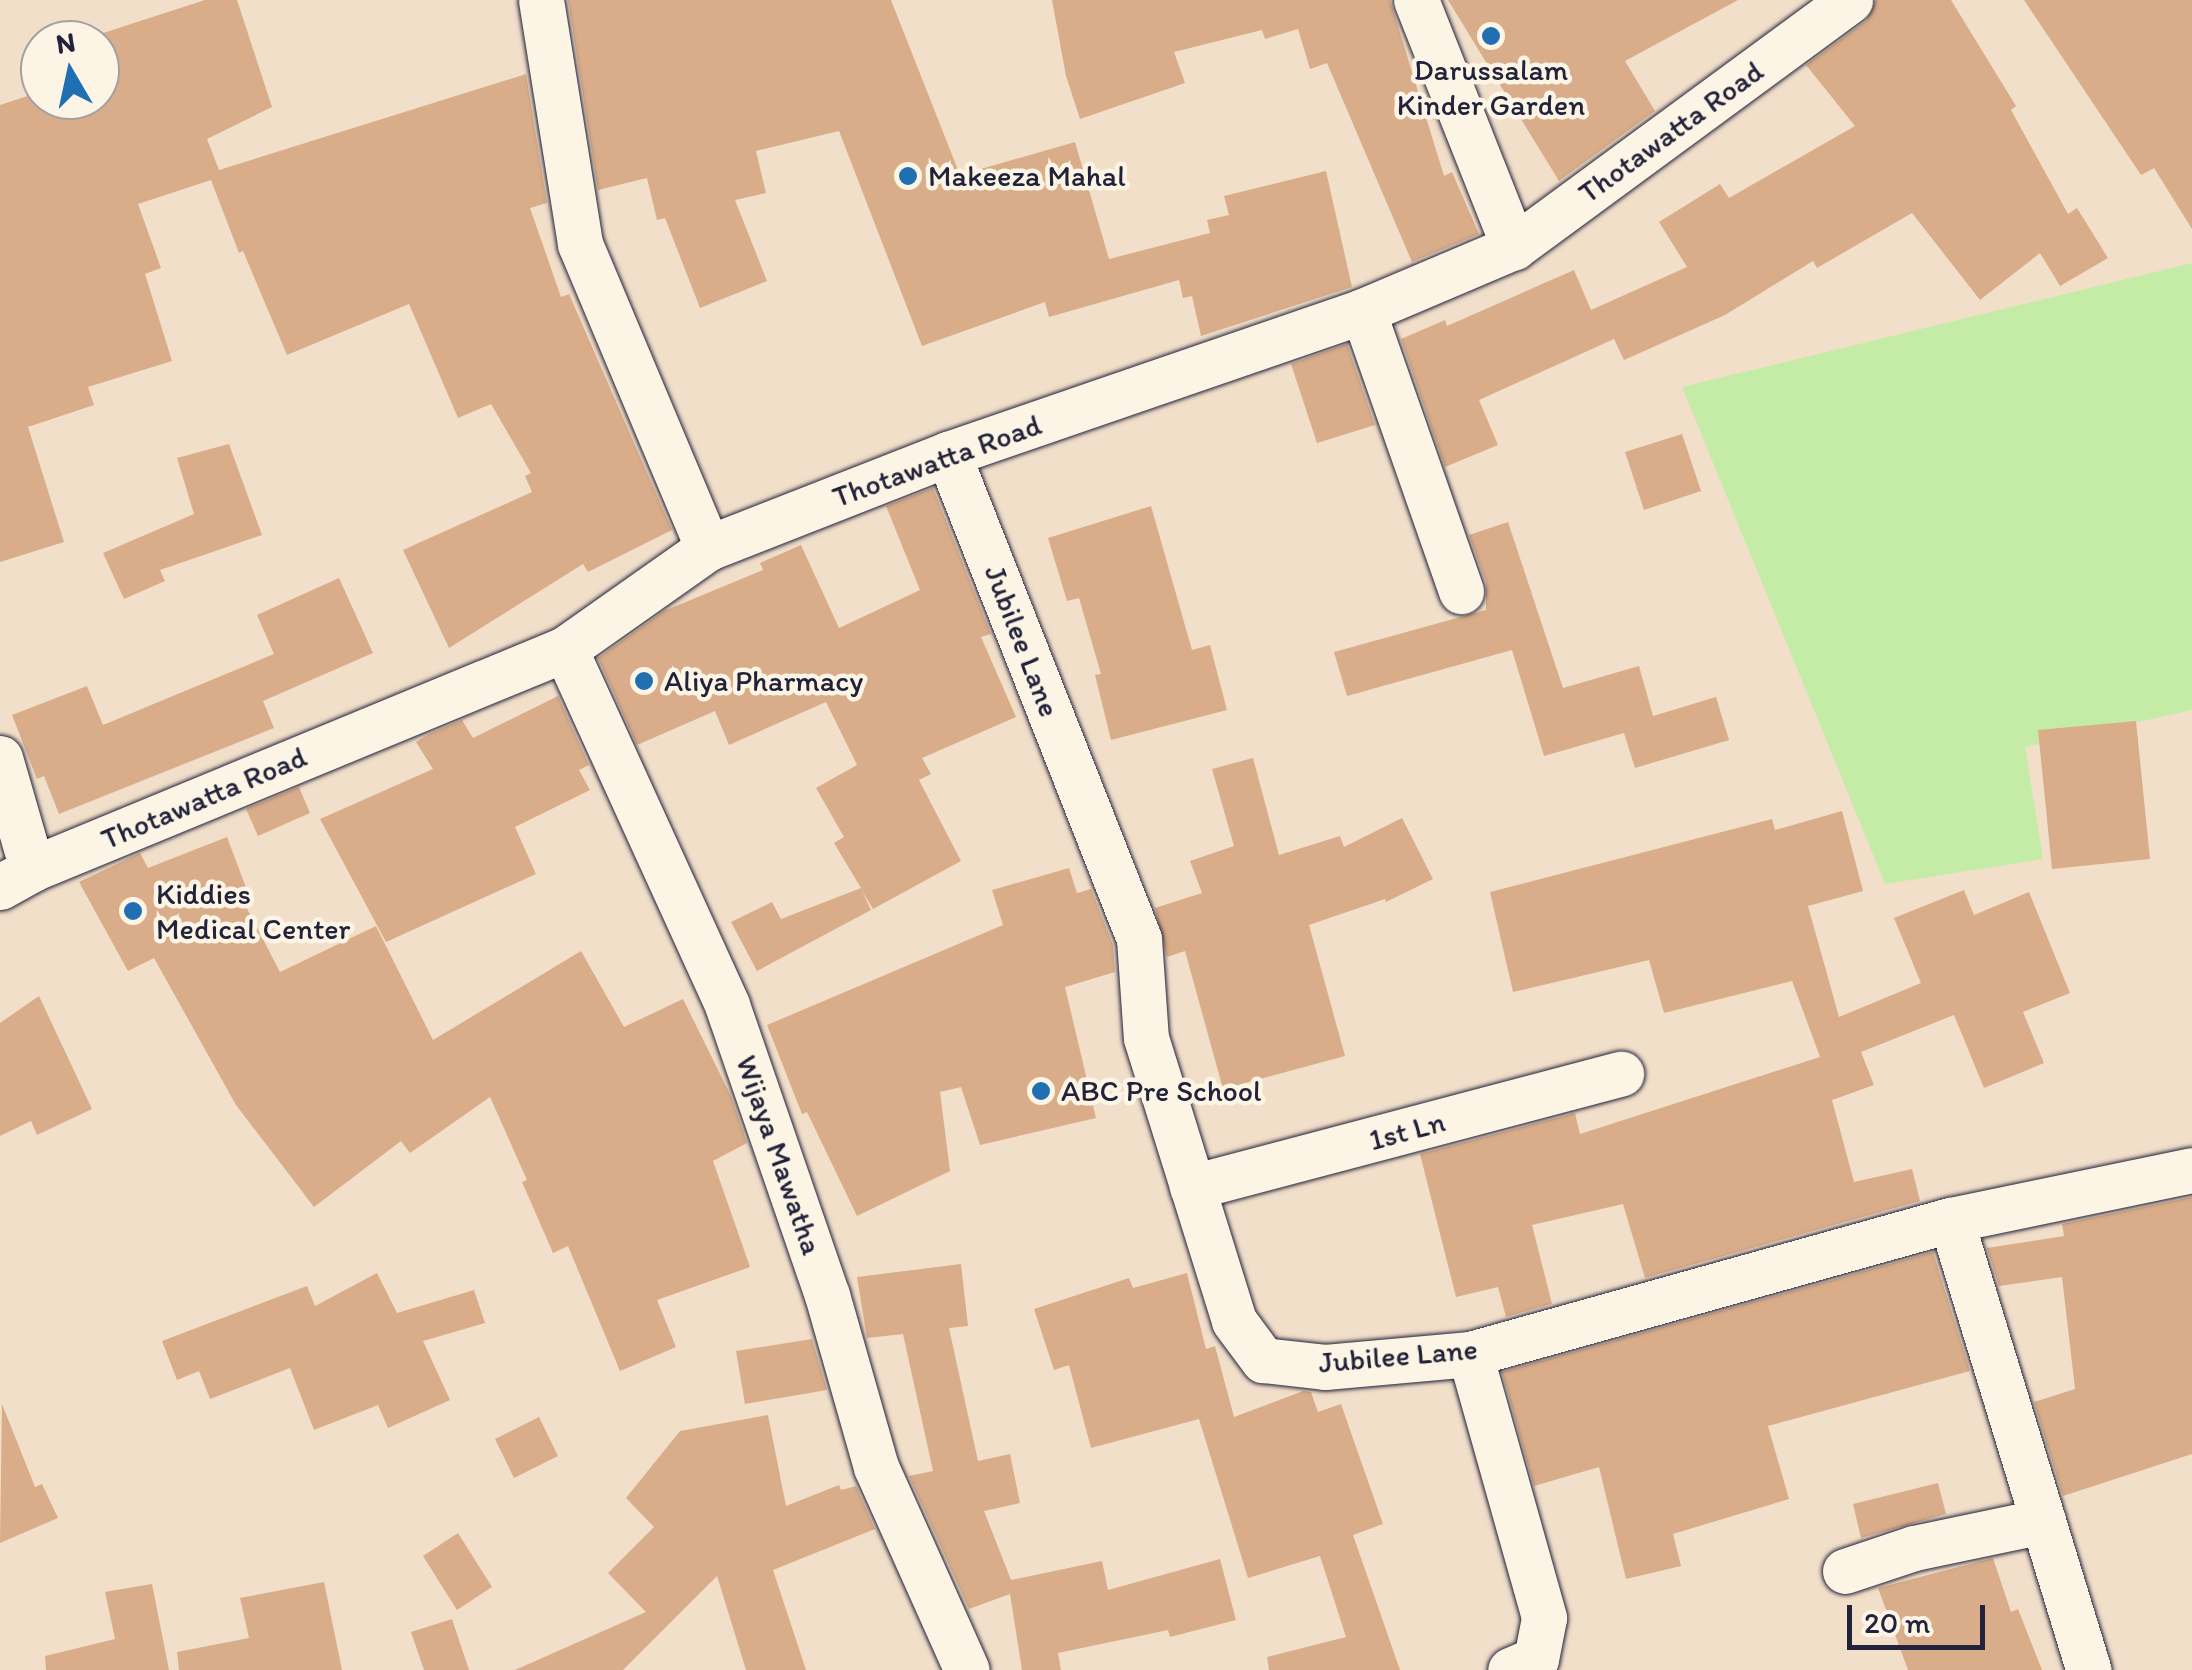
<!DOCTYPE html>
<style>
body{margin:0}
#map{position:relative;width:2192px;height:1670px;overflow:hidden;background:#f2dfca;font-family:Itim,sans-serif}
div>[style]{position:absolute}
[style*='--x']{left:calc(var(--x)*1px);top:calc(var(--y)*1px);width:calc(var(--w)*1px);rotate:calc(var(--a)*1deg)}
.green>*{inset:0;background:#c5eca7}
.building>*{inset:0;background:#d9ad8a}
.roads{filter:drop-shadow(0 0 2px #22223b) drop-shadow(0 0 2px #22223b)}
.minor>*{height:45px;margin:-22.5px;padding:0 22.5px;transform-origin:22.5px;border-radius:22.5px;background:#fcf5e5}
.dots>*{width:28px;height:28px;translate:-50% -50%;box-sizing:border-box;border:5px solid #fcf5e5;border-radius:50%}
span{translate:-50% -50%;white-space:nowrap;text-align:center;line-height:1.15;-webkit-text-stroke:9px #fcf5e5;paint-order:stroke}
.poi-label{font-size:30px;color:#22223b}
.left{translate:0 -50%;text-align:left}
.street-label{font-size:30px;color:#22223b}
.north{position:absolute;left:20px;top:20px;width:100px;height:100px;box-sizing:border-box;background:#fcf5e5;border:2px solid #a5a1a1;border-radius:50%;rotate:351deg;font-size:28px;font-weight:700;line-height:40px;text-align:center;color:#22223b}
.north::after{content:'';display:block;margin:auto;width:35px;height:45px;background:#1f6fb2;clip-path:polygon(50% 0,100% 100%,50% 72%,0 100%)}
.scale{position:absolute;left:1847px;top:1605px;width:138px;height:45px;box-sizing:border-box;border:5px solid #22223b;border-top:0;padding-left:12px;font-size:30px;line-height:35px;white-space:nowrap;color:#22223b;-webkit-text-stroke:8px #fcf5e5;paint-order:stroke}
</style>
<div id="map">
<div class="green">
<div style="clip-path:polygon(2192px 263px,2192px 710px,2025px 747px,2043px 859px,1885px 884px,1682px 387px)"></div>
</div>
<div class="building">
<div style="clip-path:polygon(205px 0,237px 0,272px 107px,207px 139px,219px 170px,526px 74px,547px 203px,530px 208px,561px 297px,569px 294px,672px 530px,588px 572px,583px 564px,449px 648px,403px 550px,532px 492px,525px 476px,531px 473px,491px 404px,458px 418px,409px 304px,287px 355px,243px 251px,239px 253px,211px 180px,138px 204px,161px 268px,145px 274px,172px 361px,88px 387px,94px 405px,28px 427px,64px 542px,0 562px,0 105px,40px 92px,40px 100px,100px 100px,100px 34px)"></div>
<div style="clip-path:polygon(568px 0,891px 0,960px 175px,1075px 142px,1109px 259px,1210px 233px,1207px 220px,1229px 215px,1224px 196px,1326px 171px,1352px 287px,1201px 336px,1192px 296px,1183px 298px,1179px 280px,1049px 317px,1045px 302px,922px 346px,839px 131px,756px 151px,766px 193px,735px 200px,767px 281px,700px 308px,665px 218px,657px 220px,647px 178px,598px 190px)"></div>
<div style="clip-path:polygon(1052px 0,1390px 0,1444px 176px,1452px 172px,1479px 234px,1412px 262px,1327px 63px,1310px 69px,1298px 29px,1265px 39px,1262px 30px,1174px 52px,1185px 83px,1080px 119px,1066px 76px)"></div>
<div style="clip-path:polygon(1448px 0,1738px 0,1625px 61px,1655px 111px,1559px 181px)"></div>
<div style="clip-path:polygon(1876px 0,1951px 0,2016px 106px,2011px 110px,2068px 214px,2077px 208px,2108px 258px,2060px 286px,2040px 253px,1980px 300px,1912px 213px,1817px 268px,1813px 261px,1725px 315px,1624px 360px,1614px 339px,1479px 400px,1498px 445px,1445px 467px,1401px 339px,1445px 320px,1447px 326px,1574px 270px,1591px 310px,1687px 267px,1659px 222px,1720px 184px,1729px 198px,1855px 126px,1806px 65px,1866px 21px)"></div>
<div style="clip-path:polygon(2024px 0,2192px 0,2192px 229px,2154px 168px,2141px 175px)"></div>
<div style="clip-path:polygon(1347px 344px,1375px 425px,1317px 443px,1291px 364px)"></div>
<div style="clip-path:polygon(1682px 434px,1701px 491px,1644px 510px,1625px 452px)"></div>
<div style="clip-path:polygon(229px 444px,262px 535px,160px 570px,165px 581px,124px 599px,103px 553px,194px 514px,177px 458px)"></div>
<div style="clip-path:polygon(933px 488px,991px 634px,981px 637px,1016px 717px,922px 758px,931px 774px,919px 780px,961px 861px,873px 909px,862px 891px,871px 910px,757px 971px,731px 922px,772px 902px,781px 919px,861px 888px,834px 843px,844px 837px,816px 788px,857px 765px,826px 702px,729px 745px,715px 711px,637px 745px,598px 658px,664px 611px,763px 570px,760px 563px,801px 545px,839px 628px,920px 590px,886px 506px)"></div>
<div style="clip-path:polygon(1151px 506px,1192px 650px,1210px 645px,1227px 710px,1111px 740px,1095px 675px,1101px 674px,1079px 598px,1067px 601px,1048px 538px)"></div>
<div style="clip-path:polygon(1508px 522px,1563px 688px,1639px 666px,1653px 716px,1716px 697px,1729px 740px,1635px 768px,1624px 733px,1544px 756px,1512px 650px,1347px 696px,1334px 652px,1486px 610px,1486px 582px,1469px 535px)"></div>
<div style="clip-path:polygon(339px 578px,373px 653px,263px 701px,274px 728px,59px 814px,44px 776px,37px 779px,12px 715px,87px 686px,103px 725px,274px 654px,257px 615px)"></div>
<div style="clip-path:polygon(558px 696px,589px 765px,579px 770px,590px 790px,515px 827px,536px 874px,386px 942px,320px 819px,433px 769px,416px 742px,429px 734px,462px 720px,473px 738px)"></div>
<div style="clip-path:polygon(2136px 721px,2150px 859px,2052px 869px,2038px 730px)"></div>
<div style="clip-path:polygon(1253px 758px,1279px 855px,1340px 836px,1344px 847px,1402px 818px,1433px 879px,1386px 902px,1385px 899px,1309px 925px,1345px 1056px,1223px 1089px,1185px 951px,1167px 957px,1155px 908px,1202px 893px,1190px 861px,1234px 846px,1212px 769px)"></div>
<div style="clip-path:polygon(299px 787px,310px 813px,258px 836px,246px 809px)"></div>
<div style="clip-path:polygon(1842px 811px,1863px 891px,1808px 906px,1839px 1017px,1921px 983px,1894px 918px,1964px 890px,1974px 915px,2029px 892px,2070px 993px,2023px 1012px,2044px 1063px,1984px 1088px,1954px 1015px,1861px 1052px,1874px 1085px,1832px 1100px,1854px 1182px,1912px 1169px,1920px 1201px,1645px 1278px,1623px 1204px,1532px 1225px,1552px 1304px,1506px 1317px,1498px 1287px,1456px 1297px,1420px 1154px,1575px 1113px,1580px 1134px,1820px 1057px,1792px 981px,1664px 1013px,1649px 960px,1513px 992px,1490px 892px,1772px 819px,1775px 830px)"></div>
<div style="clip-path:polygon(227px 837px,250px 898px,243px 901px,280px 972px,376px 926px,433px 1040px,581px 951px,624px 1027px,683px 999px,731px 1096px,747px 1143px,713px 1161px,750px 1267px,657px 1300px,676px 1347px,620px 1371px,568px 1246px,553px 1253px,522px 1182px,527px 1180px,490px 1097px,410px 1153px,401px 1141px,314px 1207px,236px 1105px,154px 958px,128px 971px,79px 882px,140px 853px,148px 868px)"></div>
<div style="clip-path:polygon(1069px 868px,1077px 893px,1091px 889px,1113px 945px,1115px 972px,1065px 987px,1096px 1118px,980px 1145px,961px 1087px,940px 1092px,950px 1171px,857px 1216px,807px 1112px,802px 1114px,767px 1025px,1003px 925px,992px 890px)"></div>
<div style="clip-path:polygon(39px 996px,92px 1109px,37px 1135px,31px 1121px,0 1136px,0 1023px)"></div>
<div style="clip-path:polygon(2192px 1197px,2192px 1454px,2063px 1496px,2034px 1402px,2075px 1389px,2062px 1277px,1999px 1286px,1987px 1248px,2064px 1236px,2062px 1224px)"></div>
<div style="clip-path:polygon(1933px 1252px,1970px 1371px,1768px 1426px,1789px 1499px,1673px 1534px,1681px 1566px,1626px 1579px,1599px 1467px,1534px 1486px,1502px 1372px)"></div>
<div style="clip-path:polygon(961px 1264px,968px 1326px,949px 1328px,978px 1461px,1010px 1454px,1020px 1503px,984px 1511px,1011px 1580px,1102px 1561px,1108px 1590px,1220px 1559px,1236px 1620px,1170px 1637px,1168px 1630px,1058px 1653px,1061px 1670px,1022px 1670px,1010px 1594px,969px 1609px,909px 1476px,933px 1471px,903px 1334px,867px 1338px,857px 1277px)"></div>
<div style="clip-path:polygon(377px 1273px,397px 1313px,474px 1290px,485px 1323px,423px 1341px,450px 1400px,388px 1428px,378px 1405px,314px 1430px,290px 1368px,210px 1399px,199px 1371px,177px 1380px,162px 1341px,307px 1286px,315px 1306px)"></div>
<div style="clip-path:polygon(1187px 1273px,1206px 1349px,1215px 1346px,1234px 1417px,1303px 1391px,1311px 1392px,1318px 1412px,1341px 1404px,1383px 1524px,1353px 1535px,1400px 1670px,1269px 1670px,1267px 1657px,1346px 1637px,1320px 1556px,1248px 1578px,1199px 1419px,1091px 1448px,1069px 1365px,1054px 1370px,1034px 1309px,1129px 1278px,1133px 1288px)"></div>
<div style="clip-path:polygon(812px 1339px,827px 1390px,745px 1404px,736px 1351px)"></div>
<div style="clip-path:polygon(2px 1404px,35px 1487px,42px 1484px,58px 1518px,0 1543px)"></div>
<div style="clip-path:polygon(768px 1415px,786px 1506px,839px 1485px,841px 1490px,856px 1486px,875px 1529px,773px 1570px,806px 1670px,746px 1670px,717px 1576px,623px 1670px,515px 1670px,646px 1612px,608px 1573px,654px 1527px,626px 1498px,680px 1431px)"></div>
<div style="clip-path:polygon(539px 1417px,558px 1456px,514px 1478px,495px 1439px)"></div>
<div style="clip-path:polygon(1938px 1483px,1946px 1514px,1861px 1538px,1853px 1504px)"></div>
<div style="clip-path:polygon(458px 1533px,492px 1587px,457px 1610px,423px 1556px)"></div>
<div style="clip-path:polygon(1993px 1558px,2011px 1612px,2018px 1609px,2042px 1670px,1908px 1670px,1878px 1588px)"></div>
<div style="clip-path:polygon(324px 1582px,342px 1670px,179px 1670px,177px 1652px,249px 1638px,240px 1598px)"></div>
<div style="clip-path:polygon(152px 1584px,169px 1670px,46px 1670px,45px 1656px,115px 1639px,105px 1592px)"></div>
<div style="clip-path:polygon(452px 1619px,469px 1670px,424px 1670px,411px 1632px)"></div>
</div>
<div class="roads">
<div class="minor">
<div style="--x:541;--y:0;--w:247;--a:80.9"></div>
<div style="--x:580;--y:244;--w:330;--a:67.2"></div>
<div style="--x:1416;--y:0;--w:266;--a:68.4"></div>
<div style="--x:1363;--y:311;--w:297;--a:70.7"></div>
<div style="--x:948;--y:454;--w:521;--a:68.5"></div>
<div style="--x:1139;--y:939;--w:99;--a:86"></div>
<div style="--x:1146;--y:1038;--w:296;--a:72.7"></div>
<div style="--x:1234;--y:1321;--w:49;--a:53.4"></div>
<div style="--x:1263;--y:1360;--w:62;--a:6.4"></div>
<div style="--x:1325;--y:1367;--w:146;--a:-5.1"></div>
<div style="--x:1470;--y:1354;--w:499;--a:-15.6"></div>
<div style="--x:1951;--y:1220;--w:471;--a:73"></div>
<div style="--x:565;--y:649;--w:391;--a:65.5"></div>
<div style="--x:727;--y:1005;--w:307;--a:71"></div>
<div style="--x:827;--y:1295;--w:179;--a:74.1"></div>
<div style="--x:876;--y:1467;--w:222;--a:65.9"></div>
<div style="--x:0;--y:758;--w:116;--a:73.9"></div>
<div style="--x:0;--y:887;--w:37;--a:-29"></div>
<div style="--x:32;--y:869;--w:577;--a:-22.43"></div>
<div style="--x:565;--y:649;--w:175;--a:-35.2"></div>
<div style="--x:708;--y:548;--w:258;--a:-21.4"></div>
<div style="--x:948;--y:454;--w:439;--a:-19"></div>
<div style="--x:1363;--y:311;--w:164;--a:-23"></div>
<div style="--x:1514;--y:247;--w:417;--a:-36.3"></div>
<div style="--x:1192;--y:1187;--w:444;--a:-14.8"></div>
<div style="--x:1951;--y:1220;--w:246;--a:-11.7"></div>
<div style="--x:1470;--y:1354;--w:274;--a:74.3"></div>
<div style="--x:1544;--y:1618;--w:42;--a:101"></div>
<div style="--x:1536;--y:1659;--w:28;--a:157"></div>
<div style="--x:1845;--y:1571;--w:73;--a:-18.4"></div>
<div style="--x:1914;--y:1548;--w:132;--a:-11.8"></div>
</div>
</div>
<div class="dots">
<div style="left:1491px;top:36px;background:#1f6fb2"></div>
<div style="left:908px;top:176px;background:#1f6fb2"></div>
<div style="left:644px;top:681px;background:#1f6fb2"></div>
<div style="left:133px;top:911px;background:#1f6fb2"></div>
<div style="left:1041px;top:1091px;background:#1f6fb2"></div>
</div>
<div class="poi-label">
<span style="left:1491px;top:87px">Darussalam<br>Kinder Garden</span>
<span class="left" style="left:928px;top:176px">Makeeza Mahal</span>
<span class="left" style="left:664px;top:681px">Aliya Pharmacy</span>
<span class="left" style="left:156px;top:911px">Kiddies<br>Medical Center</span>
<span class="left" style="left:1061px;top:1091px">ABC Pre School</span>
</div>
<div class="street-label">
<span style="left:1671px;top:132px;rotate:-36deg">Thotawatta Road</span>
<span style="left:937px;top:461px;rotate:-20deg">Thotawatta Road</span>
<span style="left:1022px;top:641px;rotate:69deg">Jubilee Lane</span>
<span style="left:204px;top:798px;rotate:-23deg">Thotawatta Road</span>
<span style="left:1407px;top:1131px;rotate:-15deg">1st Ln</span>
<span style="left:779px;top:1155px;rotate:71deg">Wijaya Mawatha</span>
<span style="left:1398px;top:1356px;rotate:-5deg">Jubilee Lane</span>
</div>
<div class="north">N</div>
<div class="scale">20 m</div>
</div>
